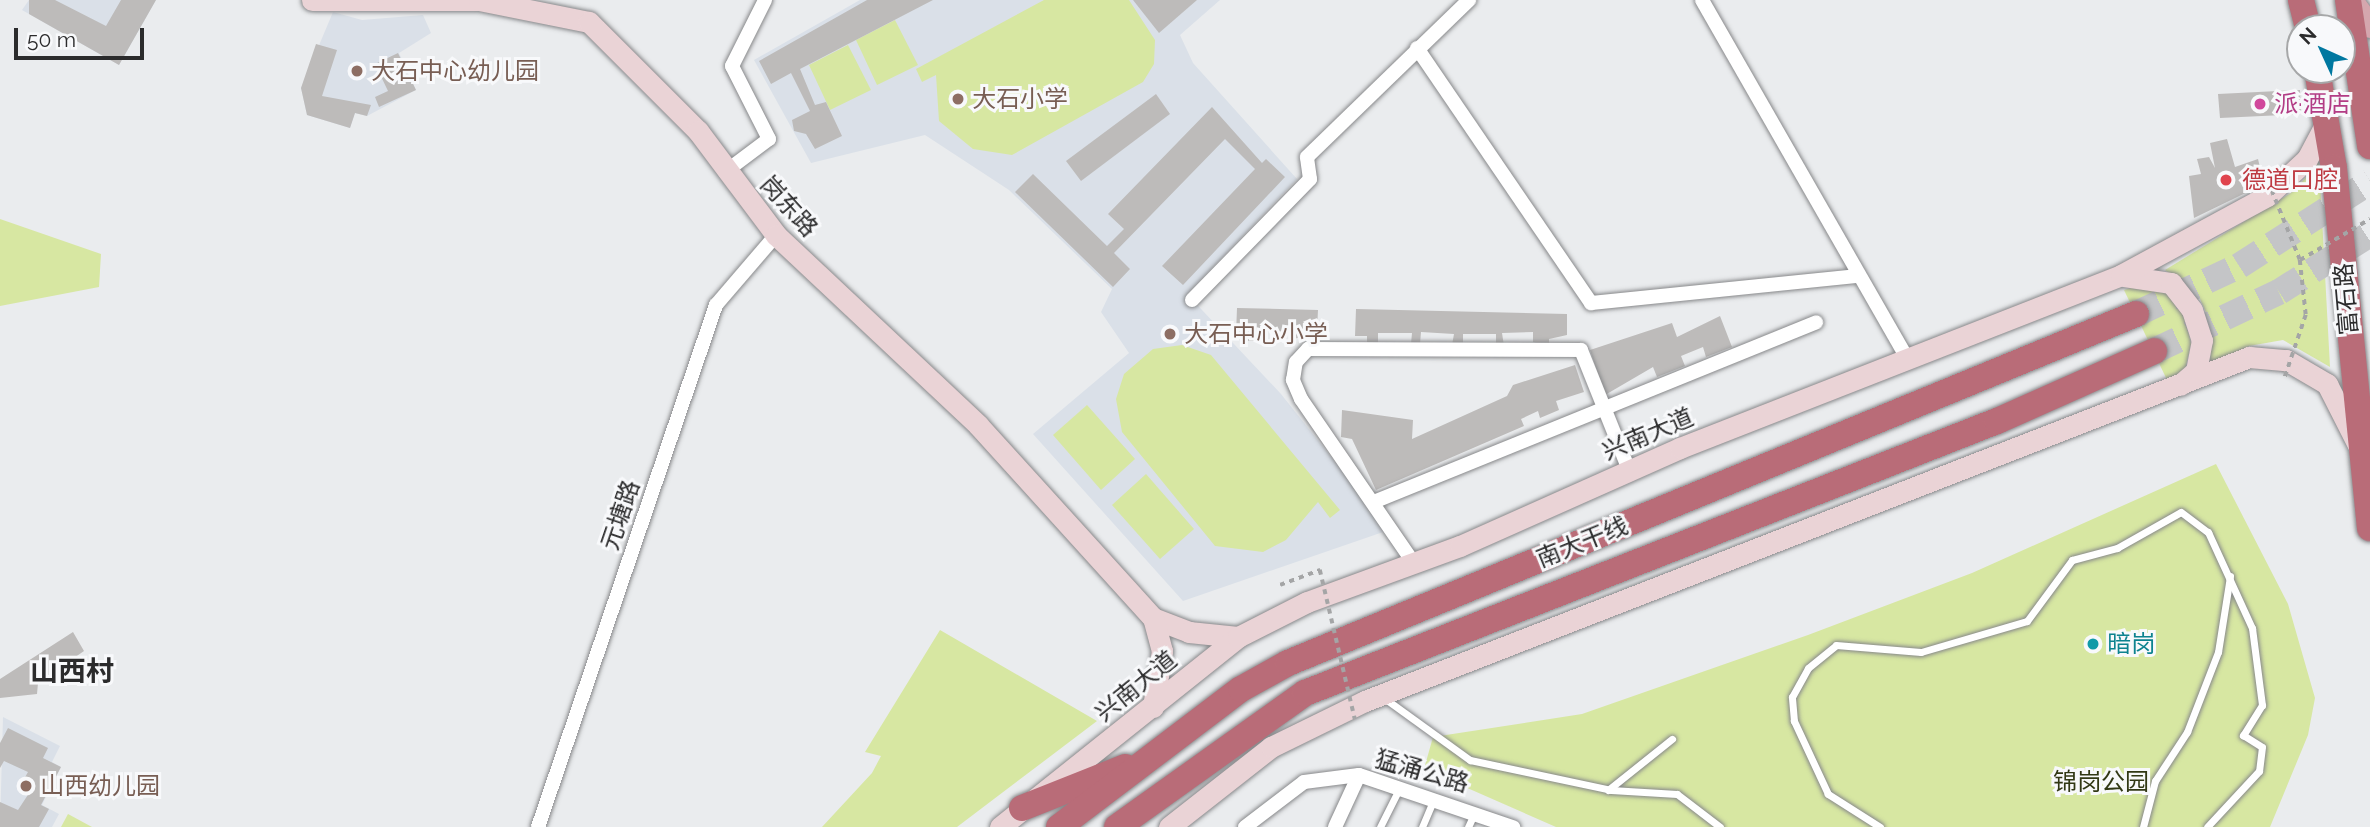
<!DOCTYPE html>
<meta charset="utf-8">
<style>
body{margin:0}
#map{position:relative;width:2370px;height:827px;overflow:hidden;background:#eaecee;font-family:Raleway,"Noto Sans SC",sans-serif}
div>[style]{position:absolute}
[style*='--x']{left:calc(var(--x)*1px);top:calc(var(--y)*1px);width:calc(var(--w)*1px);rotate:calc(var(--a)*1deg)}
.built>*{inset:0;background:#dae0e8}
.green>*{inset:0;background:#d7e7a2}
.building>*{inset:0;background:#bdbbba}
.highway-tunnel>*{height:26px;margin-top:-13px;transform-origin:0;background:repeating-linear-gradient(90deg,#c4c5c7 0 26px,transparent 0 39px)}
.path>*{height:3.5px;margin-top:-1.75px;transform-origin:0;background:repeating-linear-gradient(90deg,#a4a5a6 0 5px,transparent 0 10px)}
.roads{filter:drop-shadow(0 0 2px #87888a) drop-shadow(0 0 2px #87888a)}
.lane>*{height:7px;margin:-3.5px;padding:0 3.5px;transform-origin:3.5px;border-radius:3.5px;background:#fff}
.street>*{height:14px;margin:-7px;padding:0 7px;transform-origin:7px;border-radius:7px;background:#fff}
.secondary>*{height:21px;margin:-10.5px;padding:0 10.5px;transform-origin:10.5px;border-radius:10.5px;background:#ead3d6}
.primary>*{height:23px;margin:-11.5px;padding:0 11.5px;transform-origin:11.5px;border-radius:11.5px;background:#d5a7ae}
.highway>*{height:26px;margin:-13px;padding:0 13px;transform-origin:13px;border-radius:13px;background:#b96c78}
.path-bridge>*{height:3.5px;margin-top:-1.75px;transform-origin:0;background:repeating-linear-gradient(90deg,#a4a5a6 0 5px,transparent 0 10px)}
.dots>*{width:19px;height:19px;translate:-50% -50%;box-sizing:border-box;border:4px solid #f8f9fb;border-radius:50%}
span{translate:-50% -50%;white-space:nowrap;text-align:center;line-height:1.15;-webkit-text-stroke:6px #f8f9fb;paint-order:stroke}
.education-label{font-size:24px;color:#785e54}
.left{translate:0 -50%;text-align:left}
.hotel-label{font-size:24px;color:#b23c85}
.health-label{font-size:24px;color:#be3a42}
.street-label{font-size:24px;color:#2b2b2c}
.culture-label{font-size:24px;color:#0d838f}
.park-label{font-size:24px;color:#313815}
.quarter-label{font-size:28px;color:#2b2b2c;font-weight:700}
.north{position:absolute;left:2286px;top:14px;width:70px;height:70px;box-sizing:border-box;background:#f8f9fb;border:2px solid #a6a7a8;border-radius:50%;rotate:315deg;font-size:19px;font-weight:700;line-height:28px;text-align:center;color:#2b2b2c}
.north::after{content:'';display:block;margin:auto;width:24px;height:32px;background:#0078a0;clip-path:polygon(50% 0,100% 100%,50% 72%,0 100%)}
.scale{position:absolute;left:14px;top:28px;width:130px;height:32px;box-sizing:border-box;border:4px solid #2b2b2c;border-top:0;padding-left:9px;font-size:21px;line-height:24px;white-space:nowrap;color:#2b2b2c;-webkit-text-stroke:5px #f8f9fb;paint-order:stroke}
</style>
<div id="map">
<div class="built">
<div style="clip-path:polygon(29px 0,156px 0,119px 65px,22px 10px)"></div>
<div style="clip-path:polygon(860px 0,1220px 0,1180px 35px,1193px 63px,1297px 179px,1187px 294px,1281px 394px,1389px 530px,1183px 601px,1033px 434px,1129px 353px,1101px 312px,1112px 289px,1009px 190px,925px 135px,811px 163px,754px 60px)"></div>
<div style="clip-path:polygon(333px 12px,362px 20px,423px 15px,431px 33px,399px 53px,416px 90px,367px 116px,355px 113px,350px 128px,307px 115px,301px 88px)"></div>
<div style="clip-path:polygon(3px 717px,60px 746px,52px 762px,61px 767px,42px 805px,59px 814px,52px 827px,0 827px)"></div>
</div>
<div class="green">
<div style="clip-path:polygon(1044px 0,1129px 0,1155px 40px,1154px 64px,1143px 82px,1012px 155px,973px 149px,939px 121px,936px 75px,922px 82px,916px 69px)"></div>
<div style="clip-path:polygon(895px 20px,918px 65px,877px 85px,856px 40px)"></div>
<div style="clip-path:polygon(848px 45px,871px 90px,830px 110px,809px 65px)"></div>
<div style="clip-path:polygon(2319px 162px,2330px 367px,2283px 340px,2249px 346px,2209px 366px,2214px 330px,2199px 297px,2165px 270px,2294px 191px)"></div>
<div style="clip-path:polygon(0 219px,101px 254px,99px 287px,0 306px)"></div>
<div style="clip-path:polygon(2146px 283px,2167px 290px,2185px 317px,2191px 344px,2185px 370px,2168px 382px,2124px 290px)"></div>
<div style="clip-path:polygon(1182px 345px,1211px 355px,1340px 510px,1330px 518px,1318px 502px,1286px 540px,1263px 552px,1215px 546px,1122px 432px,1116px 399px,1124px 374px,1153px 349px)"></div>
<div style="clip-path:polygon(1087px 405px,1135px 459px,1101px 490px,1053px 435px)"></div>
<div style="clip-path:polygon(2216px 464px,2288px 604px,2315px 698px,2308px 735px,2270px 827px,1556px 827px,1424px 769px,1433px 737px,1582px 714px,1808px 635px,1972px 573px)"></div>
<div style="clip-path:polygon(1146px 474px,1194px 529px,1160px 559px,1112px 505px)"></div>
<div style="clip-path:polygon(940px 630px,1097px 721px,957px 827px,822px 827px,872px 773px,881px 756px,865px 752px)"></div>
<div style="clip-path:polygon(68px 814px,92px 827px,61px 827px)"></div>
</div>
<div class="building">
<div style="clip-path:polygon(29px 0,55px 0,106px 26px,121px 0,156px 0,119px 65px,29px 14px)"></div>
<div style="clip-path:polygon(867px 0,933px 0,800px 69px,815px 105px,826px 102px,842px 136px,815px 149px,806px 134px,794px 131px,792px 120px,810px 111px,791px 73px,771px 84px,759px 61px)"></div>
<div style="clip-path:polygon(1133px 0,1197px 0,1159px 33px)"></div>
<div style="clip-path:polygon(316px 44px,337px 50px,322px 96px,371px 105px,367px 116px,355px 113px,350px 128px,307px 115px,301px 88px)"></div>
<div style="clip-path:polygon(398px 53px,416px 90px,379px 107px,375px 97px,388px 91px,375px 64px)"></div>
<div style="clip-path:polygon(2300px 90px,2301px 114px,2220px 118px,2218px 94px)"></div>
<div style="clip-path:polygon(1156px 94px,1170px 114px,1081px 181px,1066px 161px)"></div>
<div style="clip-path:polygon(1212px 107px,1262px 163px,1266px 159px,1285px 177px,1183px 285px,1162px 266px,1255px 169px,1225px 139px,1114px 253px,1130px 269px,1113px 287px,1015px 192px,1033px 174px,1107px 246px,1124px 229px,1108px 214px)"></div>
<div style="clip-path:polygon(2227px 139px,2235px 167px,2258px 159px,2264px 184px,2194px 218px,2189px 176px,2201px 174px,2197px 159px,2209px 157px,2215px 168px,2210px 143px)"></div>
<div style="clip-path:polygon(1237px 308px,1318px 310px,1317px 330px,1292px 340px,1291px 331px,1259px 332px,1259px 341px,1248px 341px,1248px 335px,1236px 334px)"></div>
<div style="clip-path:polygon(1356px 309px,1567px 314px,1567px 335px,1549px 339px,1549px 347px,1533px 342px,1533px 332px,1502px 333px,1504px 346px,1496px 346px,1496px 334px,1463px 334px,1463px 345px,1452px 345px,1454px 334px,1421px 332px,1420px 344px,1411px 344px,1412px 333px,1378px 333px,1378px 343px,1367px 342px,1367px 336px,1355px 336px)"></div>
<div style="clip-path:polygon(1720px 316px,1732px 347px,1706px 357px,1703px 347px,1681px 356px,1685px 366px,1657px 377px,1653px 367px,1605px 395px,1590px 350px,1672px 323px,1677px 337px)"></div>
<div style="clip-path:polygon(1575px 365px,1584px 392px,1556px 401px,1559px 410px,1540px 418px,1538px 411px,1521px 419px,1524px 426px,1376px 490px,1352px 439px,1341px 437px,1342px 410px,1413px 420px,1412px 439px,1507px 396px,1513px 385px)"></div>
<div style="clip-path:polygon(73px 632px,84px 651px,38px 683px,37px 694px,0 698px,0 679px)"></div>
<div style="clip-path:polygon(8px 728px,48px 748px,43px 758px,61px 767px,41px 805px,49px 809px,39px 827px,0 827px,0 802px,18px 810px,35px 784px,24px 779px,28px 772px,4px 761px,0 768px,0 743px)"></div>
</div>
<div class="highway-tunnel">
<div style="--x:2136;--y:314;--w:114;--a:-25"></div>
<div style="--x:2239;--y:266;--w:156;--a:-32.7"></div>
<div style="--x:2154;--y:351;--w:138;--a:-25.3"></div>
<div style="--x:2279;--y:292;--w:108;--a:-32.5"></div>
</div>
<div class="path">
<div style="--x:1280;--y:585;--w:43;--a:-20.6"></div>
</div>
<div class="roads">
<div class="lane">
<div style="--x:1384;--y:698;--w:106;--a:35.8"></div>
<div style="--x:1470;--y:760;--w:144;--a:12"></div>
<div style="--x:1611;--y:790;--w:66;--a:3.5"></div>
<div style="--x:1677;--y:794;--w:54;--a:37.5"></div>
<div style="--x:1608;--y:790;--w:82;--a:-38.6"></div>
<div style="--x:1380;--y:827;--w:45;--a:-63.4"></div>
<div style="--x:1422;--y:827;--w:30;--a:-67"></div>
<div style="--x:1468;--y:827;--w:17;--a:-65"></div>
<div style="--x:1880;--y:827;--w:62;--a:-147.6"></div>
<div style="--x:1828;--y:794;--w:81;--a:-115"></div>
<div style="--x:1794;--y:721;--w:24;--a:-95"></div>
<div style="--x:1792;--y:697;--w:33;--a:-61"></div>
<div style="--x:1808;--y:668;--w:36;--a:-39"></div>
<div style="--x:1836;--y:645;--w:85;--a:4.7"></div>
<div style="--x:1921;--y:652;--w:110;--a:-16.3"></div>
<div style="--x:2027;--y:621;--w:76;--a:-53.6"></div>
<div style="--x:2072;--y:560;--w:47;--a:-14.9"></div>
<div style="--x:2117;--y:548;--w:73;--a:-29.4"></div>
<div style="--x:2181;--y:512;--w:34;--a:37"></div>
<div style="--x:2208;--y:532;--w:106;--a:65.4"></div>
<div style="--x:2252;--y:628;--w:78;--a:82.6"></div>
<div style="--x:2262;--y:705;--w:36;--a:122"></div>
<div style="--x:2243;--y:735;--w:22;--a:32"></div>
<div style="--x:2262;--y:747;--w:24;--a:97"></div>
<div style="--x:2259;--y:771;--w:76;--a:132.9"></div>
<div style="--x:2143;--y:827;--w:48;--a:-75.4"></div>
<div style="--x:2155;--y:781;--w:59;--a:-56.9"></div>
<div style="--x:2187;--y:732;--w:86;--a:-68.8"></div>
<div style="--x:2218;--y:652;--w:77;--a:-81"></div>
</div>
<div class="street">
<div style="--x:1702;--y:0;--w:415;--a:60.2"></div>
<div style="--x:1417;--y:48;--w:309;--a:55.7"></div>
<div style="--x:1591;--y:303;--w:269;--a:-5.8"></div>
<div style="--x:725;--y:172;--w:55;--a:-36.9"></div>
<div style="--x:769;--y:139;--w:82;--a:-116.9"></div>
<div style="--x:732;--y:66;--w:74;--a:-63.4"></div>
<div style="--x:1192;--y:300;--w:169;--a:-45.7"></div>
<div style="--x:1310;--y:179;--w:22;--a:-98"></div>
<div style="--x:1307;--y:157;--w:226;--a:-44.1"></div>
<div style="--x:1376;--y:501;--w:475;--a:-22.1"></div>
<div style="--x:1413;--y:562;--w:198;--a:-124.5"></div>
<div style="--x:1301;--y:399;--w:21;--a:-113"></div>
<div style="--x:1293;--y:380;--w:18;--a:-81"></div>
<div style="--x:1296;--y:362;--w:18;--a:-47"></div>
<div style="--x:1308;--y:349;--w:273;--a:0.2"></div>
<div style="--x:1581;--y:350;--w:129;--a:68.2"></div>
<div style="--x:538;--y:827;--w:552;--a:-71.17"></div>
<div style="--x:716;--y:305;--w:92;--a:-49.4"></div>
<div style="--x:1245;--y:827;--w:74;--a:-37.3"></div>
<div style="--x:1304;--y:782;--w:55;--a:-7.3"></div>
<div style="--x:1359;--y:775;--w:163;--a:18.7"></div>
<div style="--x:1335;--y:827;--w:57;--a:-65.2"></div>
</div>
<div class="secondary">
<div style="--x:312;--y:0;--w:167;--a:0"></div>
<div style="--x:479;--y:0;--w:112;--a:11.3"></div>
<div style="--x:589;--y:22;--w:154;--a:45"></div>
<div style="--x:698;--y:131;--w:130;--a:53.1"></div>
<div style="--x:776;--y:235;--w:277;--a:43.2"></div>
<div style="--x:978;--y:425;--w:261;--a:47.8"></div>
<div style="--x:1153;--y:618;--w:39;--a:21"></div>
<div style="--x:1189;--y:632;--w:49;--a:5.8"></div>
<div style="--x:2124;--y:276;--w:48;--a:8.5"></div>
<div style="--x:2171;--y:283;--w:34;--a:52"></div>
<div style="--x:2192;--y:310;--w:32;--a:72"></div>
<div style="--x:2202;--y:340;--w:32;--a:101"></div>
<div style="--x:2196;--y:371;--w:21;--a:139"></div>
<div style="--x:1153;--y:707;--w:57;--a:-80.9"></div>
<div style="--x:1162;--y:651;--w:34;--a:-105"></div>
<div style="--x:1000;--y:827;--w:305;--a:-38.6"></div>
<div style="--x:1238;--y:637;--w:77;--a:-26.9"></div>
<div style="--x:1307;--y:602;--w:163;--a:-20.1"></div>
<div style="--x:1460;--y:546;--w:241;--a:-24"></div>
<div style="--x:1680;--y:448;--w:474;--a:-21.4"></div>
<div style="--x:2121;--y:275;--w:166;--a:-28.4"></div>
<div style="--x:2267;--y:196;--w:54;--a:-42.8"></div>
<div style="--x:2307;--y:159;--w:43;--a:-62.2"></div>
<div style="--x:1169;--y:827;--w:130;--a:-38.1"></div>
<div style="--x:1271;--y:747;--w:105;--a:-26.1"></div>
<div style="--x:1365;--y:701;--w:949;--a:-21.26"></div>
<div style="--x:2249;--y:357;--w:37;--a:5"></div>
<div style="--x:2286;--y:360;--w:48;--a:30.3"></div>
<div style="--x:2327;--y:384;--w:71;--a:63.1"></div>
</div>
<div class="primary">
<div style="--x:2351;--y:0;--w:32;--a:54"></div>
</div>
<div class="highway">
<div style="--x:2301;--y:0;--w:29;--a:76"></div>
<div style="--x:2348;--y:0;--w:148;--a:81.4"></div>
<div style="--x:2317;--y:70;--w:99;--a:80.2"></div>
<div style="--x:2334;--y:168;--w:362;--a:84.3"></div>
<div style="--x:1022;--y:808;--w:111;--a:-21.7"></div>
<div style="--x:1059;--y:827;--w:228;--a:-37.2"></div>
<div style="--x:1241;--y:689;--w:54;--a:-29"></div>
<div style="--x:1288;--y:663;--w:917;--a:-22.37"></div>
<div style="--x:1117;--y:827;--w:231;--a:-35.5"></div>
<div style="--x:1305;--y:693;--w:744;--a:-21.46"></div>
<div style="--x:1997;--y:421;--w:172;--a:-24"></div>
</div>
</div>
<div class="path-bridge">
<div style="--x:2268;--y:181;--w:85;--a:67.9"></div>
<div style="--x:2300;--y:260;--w:55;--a:83.8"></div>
<div style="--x:2306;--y:315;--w:69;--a:108.7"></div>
<div style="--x:2300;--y:260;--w:81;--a:-30.4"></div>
<div style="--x:1320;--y:570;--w:153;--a:76.8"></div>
</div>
<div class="dots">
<div style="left:357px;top:71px;background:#8d6e63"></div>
<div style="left:958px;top:99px;background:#8d6e63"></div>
<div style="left:2260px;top:104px;background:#d1479c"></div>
<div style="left:2226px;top:180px;background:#e0444e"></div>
<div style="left:1170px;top:334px;background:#8d6e63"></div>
<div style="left:2093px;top:644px;background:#0f9aa8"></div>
<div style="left:26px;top:786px;background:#8d6e63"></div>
</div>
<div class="education-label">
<span class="left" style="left:371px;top:71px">大石中心幼儿园</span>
<span class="left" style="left:972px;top:99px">大石小学</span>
<span class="left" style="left:1184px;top:334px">大石中心小学</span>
<span class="left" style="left:40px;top:786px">山西幼儿园</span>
</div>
<div class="hotel-label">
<span class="left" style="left:2274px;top:104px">派·酒店</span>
</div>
<div class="health-label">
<span class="left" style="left:2242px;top:180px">德道口腔</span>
</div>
<div class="street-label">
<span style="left:789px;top:206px;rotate:48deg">岗东路</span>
<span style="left:2346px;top:299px;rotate:-95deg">富石路</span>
<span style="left:1648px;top:434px;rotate:-23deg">兴南大道</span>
<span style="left:620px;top:515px;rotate:-71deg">元塘路</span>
<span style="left:1582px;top:542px;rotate:-22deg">南大干线</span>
<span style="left:1136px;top:686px;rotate:-39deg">兴南大道</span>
<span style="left:1422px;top:771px;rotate:16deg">猛涌公路</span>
</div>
<div class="culture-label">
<span class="left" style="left:2107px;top:644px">暗岗</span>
</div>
<div class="park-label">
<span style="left:2101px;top:782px">锦岗公园</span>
</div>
<div class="quarter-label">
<span style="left:72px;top:672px">山西村</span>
</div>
<div class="north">N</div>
<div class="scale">50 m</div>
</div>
